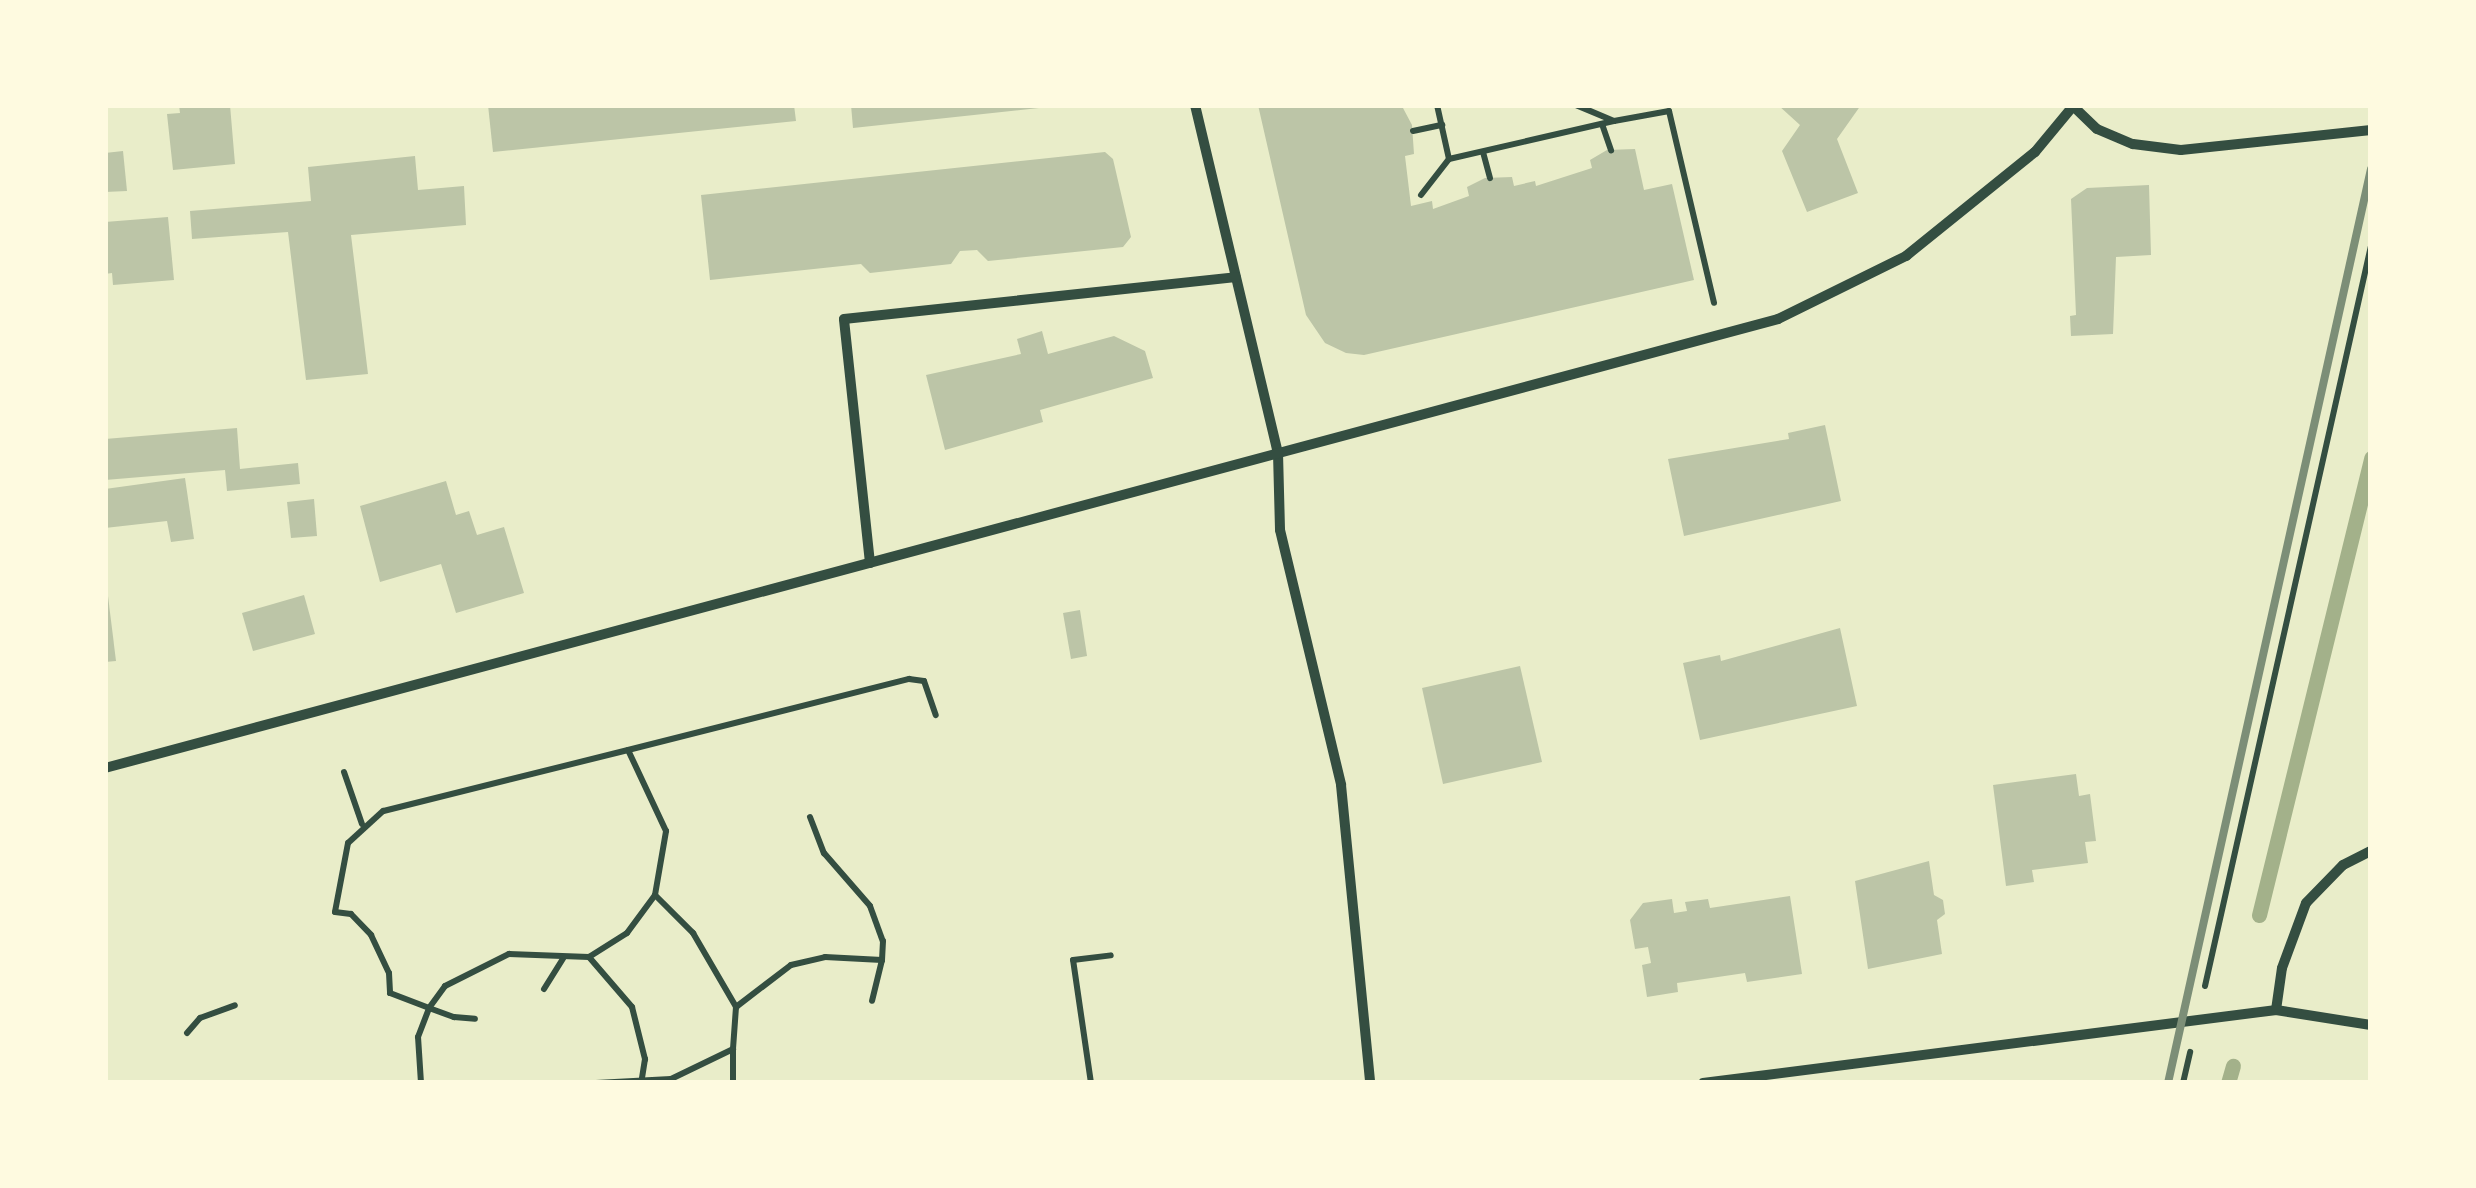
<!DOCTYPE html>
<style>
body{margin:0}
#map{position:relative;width:2476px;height:1188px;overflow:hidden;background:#e9edc9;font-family:"Roboto Condensed",sans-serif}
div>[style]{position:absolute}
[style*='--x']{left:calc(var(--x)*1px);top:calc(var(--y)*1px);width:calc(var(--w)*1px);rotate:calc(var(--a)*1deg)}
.stream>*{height:15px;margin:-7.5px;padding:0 7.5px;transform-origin:7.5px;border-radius:7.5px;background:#a3b18a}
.building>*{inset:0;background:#bcc5a7}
.path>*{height:6px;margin:-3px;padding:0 3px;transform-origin:3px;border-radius:3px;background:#344e41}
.minor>*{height:10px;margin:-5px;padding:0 5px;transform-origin:5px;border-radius:5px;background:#344e41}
.rail>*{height:8px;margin:-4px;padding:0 4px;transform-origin:4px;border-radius:4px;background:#7c8e77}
span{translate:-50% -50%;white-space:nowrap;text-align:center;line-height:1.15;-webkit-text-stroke:10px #fefae0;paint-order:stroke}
.frame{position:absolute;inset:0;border:108px solid #fefae0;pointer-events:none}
</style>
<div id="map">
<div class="stream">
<div style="--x:2259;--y:915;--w:471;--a:-76.2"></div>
<div style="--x:2228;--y:1083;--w:18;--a:-74"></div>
</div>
<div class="building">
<div style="clip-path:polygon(179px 105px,230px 105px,235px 164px,173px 170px,167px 114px,180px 113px)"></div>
<div style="clip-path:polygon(488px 105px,794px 105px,796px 121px,493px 152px)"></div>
<div style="clip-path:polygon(851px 105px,1038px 105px,1039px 108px,853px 128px)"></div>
<div style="clip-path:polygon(1258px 105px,1403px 108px,1412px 125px,1414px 154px,1405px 156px,1411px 206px,1432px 201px,1433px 209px,1469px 196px,1467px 187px,1485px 178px,1512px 177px,1514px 186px,1535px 181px,1536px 186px,1592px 168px,1590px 160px,1607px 150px,1635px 149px,1644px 190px,1672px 184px,1694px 280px,1364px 355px,1346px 353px,1325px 343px,1306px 315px)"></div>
<div style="clip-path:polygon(1778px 105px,1861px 105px,1837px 139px,1858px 193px,1807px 212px,1782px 151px,1800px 125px)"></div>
<div style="clip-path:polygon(123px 151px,127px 191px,105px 192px,105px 153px)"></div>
<div style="clip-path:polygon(1105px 152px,1113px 159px,1131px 237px,1123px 247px,988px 261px,977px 250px,960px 251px,951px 264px,870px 273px,861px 264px,710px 280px,701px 195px)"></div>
<div style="clip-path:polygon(415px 156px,418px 190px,464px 186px,466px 225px,351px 235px,368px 374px,306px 380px,288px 232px,192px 239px,190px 211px,311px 201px,308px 167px)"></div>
<div style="clip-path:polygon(2149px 185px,2151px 255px,2116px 257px,2113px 334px,2071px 336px,2070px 316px,2076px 315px,2071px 199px,2087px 188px)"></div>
<div style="clip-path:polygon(168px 217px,174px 280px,113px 285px,112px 273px,105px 274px,105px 222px)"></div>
<div style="clip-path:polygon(1042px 331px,1048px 354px,1114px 336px,1145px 351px,1153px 378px,1040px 410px,1043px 422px,945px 450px,926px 375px,1021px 354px,1017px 339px)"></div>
<div style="clip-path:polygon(1825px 425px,1841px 501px,1684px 536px,1668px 459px,1789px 439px,1788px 433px)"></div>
<div style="clip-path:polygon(237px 428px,240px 469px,298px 463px,300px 484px,227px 491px,225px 470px,105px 480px,105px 439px)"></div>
<div style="clip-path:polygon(185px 478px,194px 539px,171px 542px,167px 521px,105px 528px,105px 489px)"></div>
<div style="clip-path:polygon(446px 481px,456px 515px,469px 511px,477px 535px,504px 527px,524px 593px,456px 613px,441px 564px,380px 582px,360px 506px)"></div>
<div style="clip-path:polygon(314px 499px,317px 536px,291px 538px,287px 502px)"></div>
<div style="clip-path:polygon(107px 588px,116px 661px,105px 662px,105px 589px)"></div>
<div style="clip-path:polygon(304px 595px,315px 634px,253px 651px,242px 613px)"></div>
<div style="clip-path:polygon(1080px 610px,1087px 656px,1071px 659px,1063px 613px)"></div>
<div style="clip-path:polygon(1840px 628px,1857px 706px,1700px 740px,1683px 663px,1720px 655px,1721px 661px)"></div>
<div style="clip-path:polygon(1520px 666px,1542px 762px,1443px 784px,1422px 688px)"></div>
<div style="clip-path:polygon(2076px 774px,2079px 796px,2090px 794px,2096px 841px,2085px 842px,2088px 863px,2032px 870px,2034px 882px,2006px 886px,1993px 785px)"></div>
<div style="clip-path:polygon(1929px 861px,1934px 895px,1943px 900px,1945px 914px,1937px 920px,1942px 954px,1868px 969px,1855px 881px)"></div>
<div style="clip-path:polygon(1790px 896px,1802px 974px,1747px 982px,1745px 973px,1677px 983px,1678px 992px,1647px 997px,1642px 965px,1651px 963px,1648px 947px,1635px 949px,1630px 920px,1643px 903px,1672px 899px,1674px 913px,1687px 911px,1685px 902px,1708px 899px,1710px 908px)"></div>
</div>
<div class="path">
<div style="--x:1437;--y:105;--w:55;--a:77.5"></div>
<div style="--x:1449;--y:159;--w:169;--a:-13"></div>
<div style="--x:1614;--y:121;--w:41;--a:-157.2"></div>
<div style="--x:1614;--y:121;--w:56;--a:-10.3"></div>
<div style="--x:1669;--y:111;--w:197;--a:76.8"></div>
<div style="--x:1602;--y:124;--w:28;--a:71"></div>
<div style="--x:1413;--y:131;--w:30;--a:-12"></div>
<div style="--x:1483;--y:152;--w:27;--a:75"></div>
<div style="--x:1421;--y:195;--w:46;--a:-52.1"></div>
<div style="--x:628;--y:750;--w:290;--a:-14.2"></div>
<div style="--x:909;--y:679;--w:15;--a:8"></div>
<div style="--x:924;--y:681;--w:36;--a:71"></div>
<div style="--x:344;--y:772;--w:55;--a:70.9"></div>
<div style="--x:810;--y:817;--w:39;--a:69"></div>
<div style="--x:824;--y:853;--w:70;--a:49"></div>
<div style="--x:870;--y:906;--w:37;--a:70"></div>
<div style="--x:883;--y:941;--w:19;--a:93"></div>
<div style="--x:655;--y:895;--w:54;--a:45"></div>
<div style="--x:693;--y:933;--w:86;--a:59.8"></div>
<div style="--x:736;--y:1007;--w:42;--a:94.1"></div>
<div style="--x:589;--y:957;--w:66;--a:49.3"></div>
<div style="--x:632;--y:1007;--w:54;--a:76"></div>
<div style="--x:645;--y:1059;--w:24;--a:99"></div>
<div style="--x:2205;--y:986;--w:758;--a:-77.36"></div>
<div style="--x:544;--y:989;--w:36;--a:-58"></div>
<div style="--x:736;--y:1007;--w:69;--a:-37.4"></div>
<div style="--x:791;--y:965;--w:35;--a:-13"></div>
<div style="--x:825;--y:957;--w:57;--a:3"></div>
<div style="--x:882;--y:960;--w:42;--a:103.7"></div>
<div style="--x:187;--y:1033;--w:20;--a:-49"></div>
<div style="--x:200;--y:1018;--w:37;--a:-20"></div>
<div style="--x:421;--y:1083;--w:46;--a:-93.7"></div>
<div style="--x:418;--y:1037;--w:31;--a:-69"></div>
<div style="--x:429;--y:1008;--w:27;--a:-54"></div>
<div style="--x:445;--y:986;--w:72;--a:-26.6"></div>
<div style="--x:509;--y:954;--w:80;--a:2.1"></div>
<div style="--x:589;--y:957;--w:45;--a:-32.3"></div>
<div style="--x:627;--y:933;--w:47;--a:-53.6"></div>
<div style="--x:655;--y:895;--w:65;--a:-80.2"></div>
<div style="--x:666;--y:831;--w:89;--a:-115.1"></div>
<div style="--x:628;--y:750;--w:252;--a:166"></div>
<div style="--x:383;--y:811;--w:47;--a:137.6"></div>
<div style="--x:348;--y:843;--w:70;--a:100.7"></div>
<div style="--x:335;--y:912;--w:16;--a:7"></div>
<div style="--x:351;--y:914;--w:29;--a:46"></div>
<div style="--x:371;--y:935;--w:42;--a:64.7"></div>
<div style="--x:389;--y:973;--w:20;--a:87"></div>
<div style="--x:390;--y:993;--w:42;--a:21"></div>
<div style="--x:429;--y:1008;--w:27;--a:20"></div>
<div style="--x:454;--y:1017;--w:21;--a:5"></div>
<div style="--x:596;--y:1083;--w:75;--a:-3.1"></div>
<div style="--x:671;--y:1079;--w:69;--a:-25.8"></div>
<div style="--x:733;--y:1049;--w:34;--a:90"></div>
<div style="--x:1091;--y:1083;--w:124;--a:-98.3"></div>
<div style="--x:1073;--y:960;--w:38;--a:-7"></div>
<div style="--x:2183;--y:1083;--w:32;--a:-77"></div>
</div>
<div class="minor">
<div style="--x:1195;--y:105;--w:358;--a:76.6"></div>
<div style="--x:1278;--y:453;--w:77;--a:88.5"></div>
<div style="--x:1280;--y:530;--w:262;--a:76.5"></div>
<div style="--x:1341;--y:785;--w:299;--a:84.4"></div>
<div style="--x:2073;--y:106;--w:33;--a:44"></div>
<div style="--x:2097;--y:129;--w:39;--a:23"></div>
<div style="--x:2133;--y:144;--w:48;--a:7.1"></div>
<div style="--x:2181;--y:150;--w:191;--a:-6"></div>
<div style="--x:870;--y:563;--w:245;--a:-96.1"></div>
<div style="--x:844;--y:319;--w:394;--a:-6.1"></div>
<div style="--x:105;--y:768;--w:1732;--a:-15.02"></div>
<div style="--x:1778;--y:319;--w:143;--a:-26.2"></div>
<div style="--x:1906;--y:256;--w:166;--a:-38.9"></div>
<div style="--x:2035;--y:152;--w:61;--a:-50.3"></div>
<div style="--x:2276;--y:1010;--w:42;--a:-81.9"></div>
<div style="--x:2282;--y:968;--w:69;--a:-69.7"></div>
<div style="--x:2306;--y:903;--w:53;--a:-45.8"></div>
<div style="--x:2343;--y:865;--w:31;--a:-27"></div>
<div style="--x:1703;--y:1083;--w:578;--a:-7.26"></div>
<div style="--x:2276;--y:1010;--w:96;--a:9"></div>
</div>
<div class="rail">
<div style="--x:2168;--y:1083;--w:936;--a:-77.48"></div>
</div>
<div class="frame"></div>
</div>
